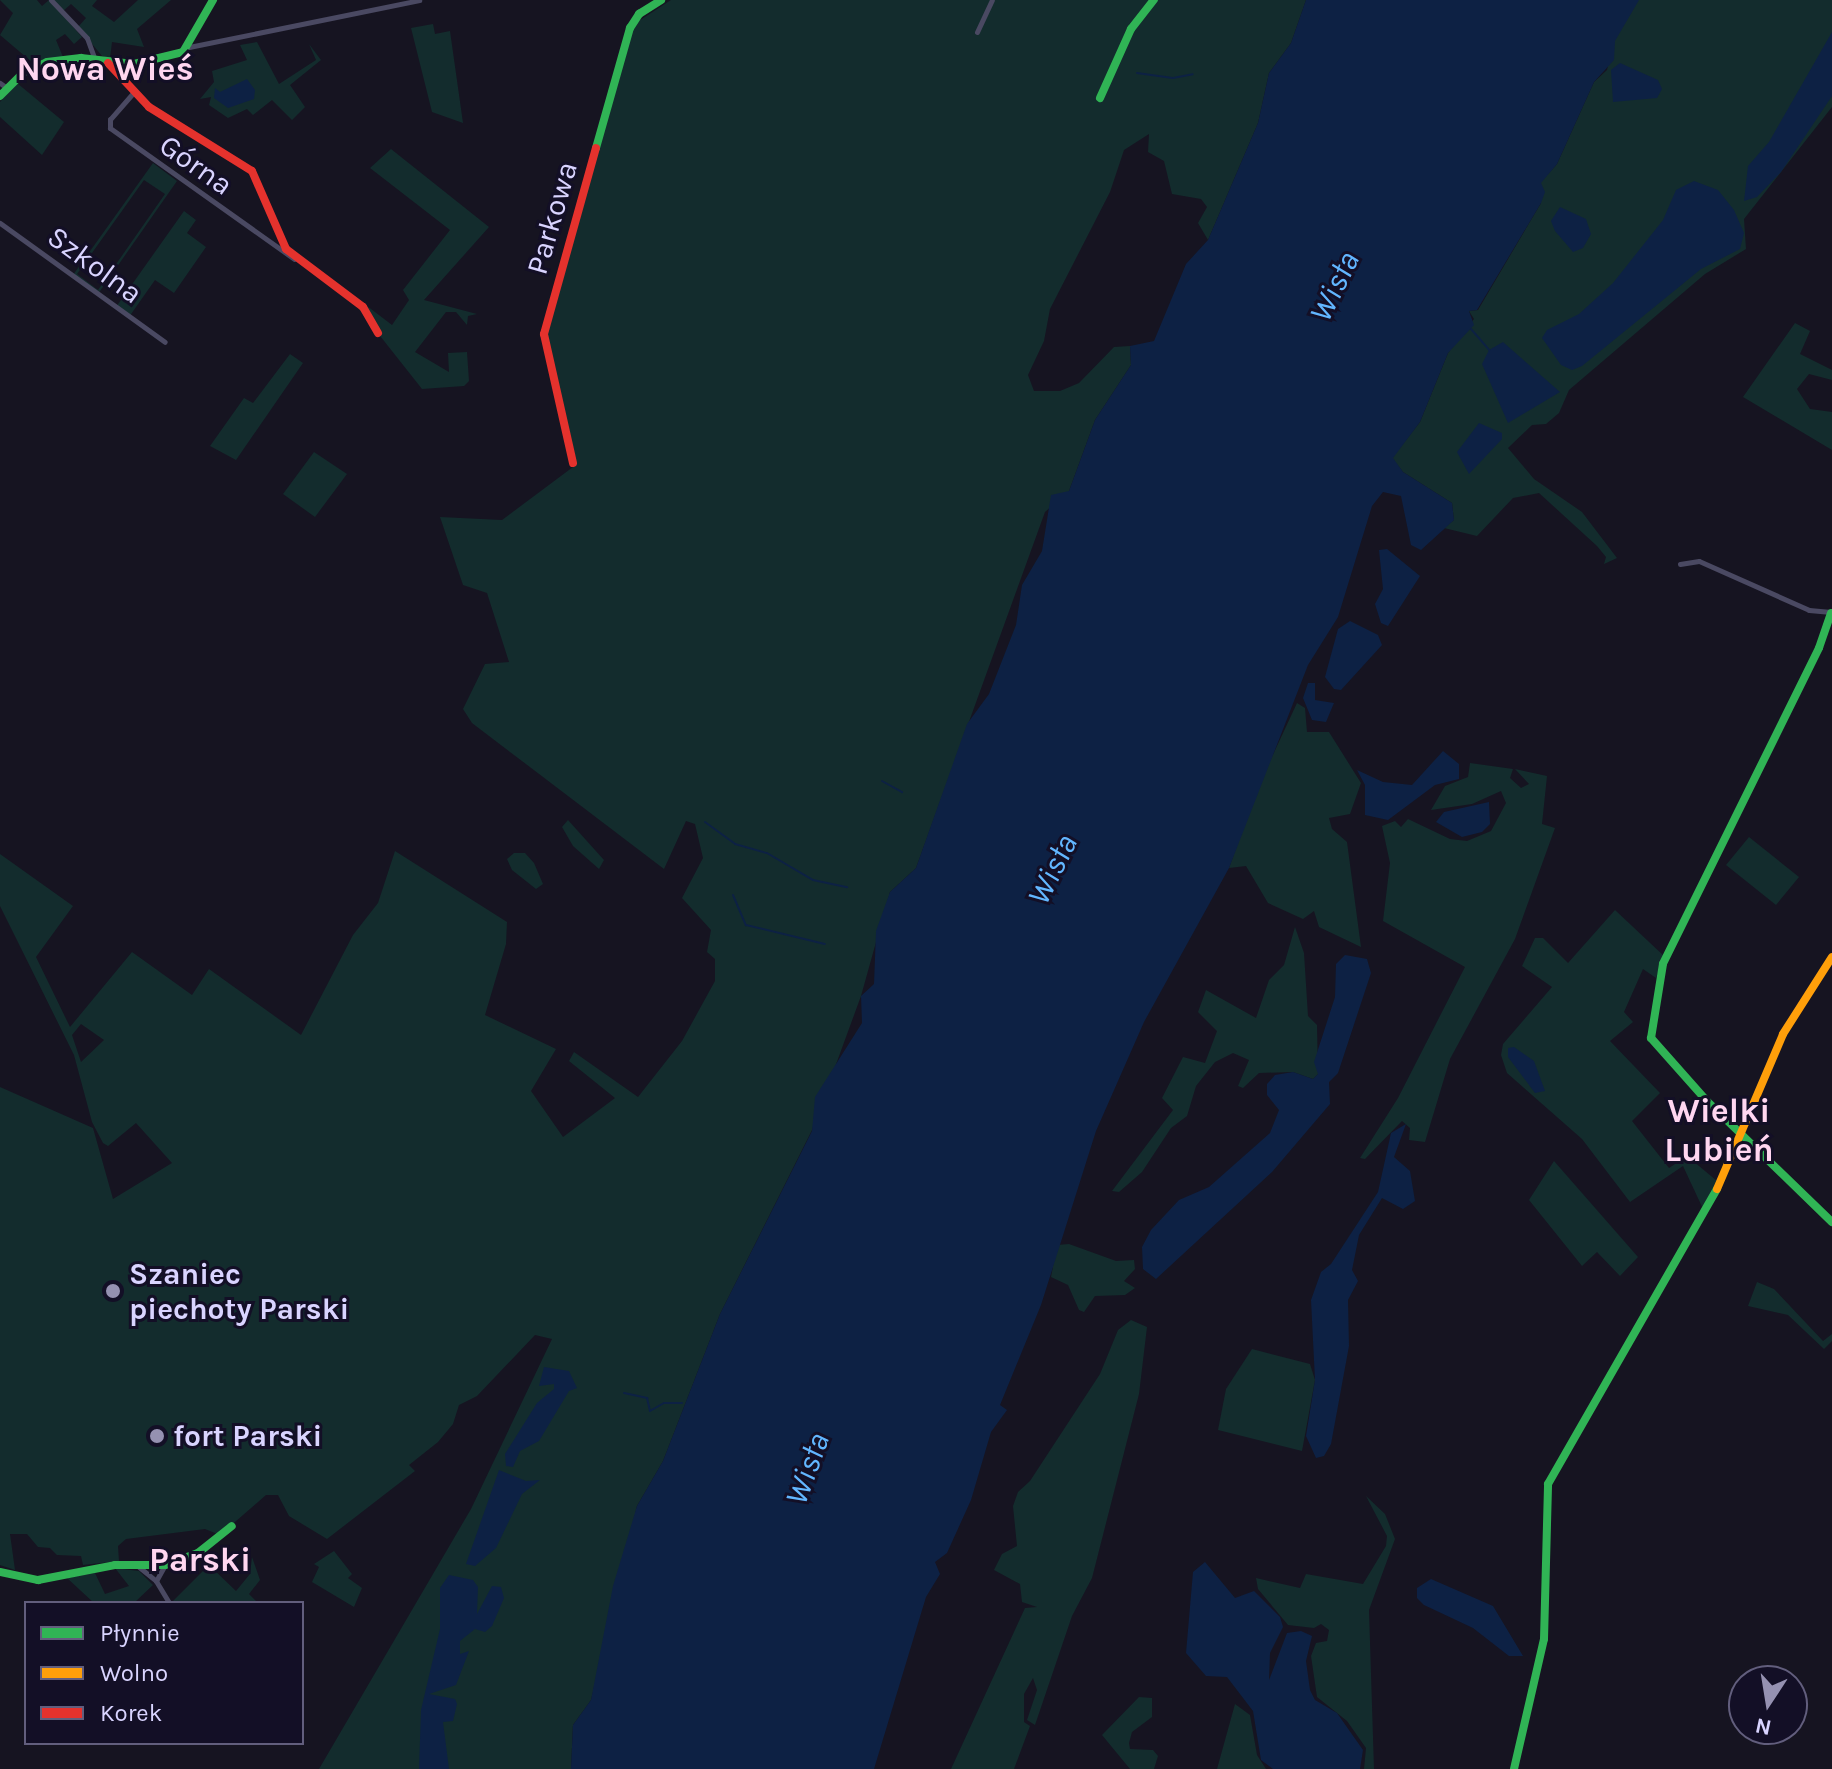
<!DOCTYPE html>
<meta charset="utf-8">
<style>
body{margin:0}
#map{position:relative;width:1832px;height:1769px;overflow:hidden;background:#161421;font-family:Karla,sans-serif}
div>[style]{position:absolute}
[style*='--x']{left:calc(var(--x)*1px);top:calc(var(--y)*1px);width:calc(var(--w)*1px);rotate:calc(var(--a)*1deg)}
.green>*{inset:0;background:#132c2d}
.water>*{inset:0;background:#0d2144}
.stream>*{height:2px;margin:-1px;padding:0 1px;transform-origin:1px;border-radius:1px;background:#0d2144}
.street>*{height:5px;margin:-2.5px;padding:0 2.5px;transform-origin:2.5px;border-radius:2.5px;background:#4a4962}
.fast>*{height:8px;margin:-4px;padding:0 4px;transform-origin:4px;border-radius:4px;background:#30b455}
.slow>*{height:8px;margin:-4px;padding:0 4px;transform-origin:4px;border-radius:4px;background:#ff9f0a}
.jam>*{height:8px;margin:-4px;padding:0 4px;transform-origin:4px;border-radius:4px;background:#e5322d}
.dots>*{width:22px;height:22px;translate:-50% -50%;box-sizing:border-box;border:4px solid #130f26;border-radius:50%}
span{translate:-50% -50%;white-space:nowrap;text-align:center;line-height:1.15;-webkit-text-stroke:6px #130f26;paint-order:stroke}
.street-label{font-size:30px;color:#d9d4ff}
.poi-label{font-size:30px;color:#d9d4ff;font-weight:700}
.left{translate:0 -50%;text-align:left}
.water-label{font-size:32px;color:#62b6ff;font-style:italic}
.quarter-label{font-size:34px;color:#ffd6f0;font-weight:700}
.legend{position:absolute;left:24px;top:1601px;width:280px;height:144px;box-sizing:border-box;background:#130f26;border:2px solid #625e7d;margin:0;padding:10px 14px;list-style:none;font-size:24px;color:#d9d4ff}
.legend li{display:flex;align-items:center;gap:16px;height:40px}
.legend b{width:40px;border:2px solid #625e7d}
.north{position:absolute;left:1728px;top:1665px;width:80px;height:80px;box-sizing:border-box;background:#130f26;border:2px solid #625e7d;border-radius:50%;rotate:192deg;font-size:22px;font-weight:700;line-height:32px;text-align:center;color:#d9d4ff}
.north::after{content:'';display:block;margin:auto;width:28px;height:36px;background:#9591b1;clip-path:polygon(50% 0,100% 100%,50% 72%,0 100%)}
</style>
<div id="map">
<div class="green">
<div style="clip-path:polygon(0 0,37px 0,42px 6px,49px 0,97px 0,92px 6px,114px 22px,138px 0,171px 0,137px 29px,144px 47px,112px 42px,110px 59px,102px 56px,78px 27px,86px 18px,71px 4px,61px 13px,82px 37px,74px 44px,65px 34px,56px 40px,63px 57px,33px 63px,0 35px,13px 13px)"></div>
<div style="clip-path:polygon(evenodd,671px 0,1306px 0,1291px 43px,1269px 73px,1258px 123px,1208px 240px,1198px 223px,1207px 207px,1201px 199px,1172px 194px,1164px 161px,1148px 152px,1149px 134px,1124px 150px,1110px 192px,1050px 309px,1044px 341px,1028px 375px,1034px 391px,1060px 391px,1079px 383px,1114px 347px,1130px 346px,1131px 365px,1095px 420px,1069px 491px,1045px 512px,916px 868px,890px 892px,861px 996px,812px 1130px,720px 1314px,663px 1461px,637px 1506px,591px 1700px,573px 1725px,571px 1769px,319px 1769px,471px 1509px,552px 1339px,535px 1335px,477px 1396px,459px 1405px,453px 1424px,438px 1442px,409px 1465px,415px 1471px,327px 1539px,289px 1516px,278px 1495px,266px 1495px,220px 1535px,205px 1529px,126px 1539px,118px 1546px,119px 1561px,83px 1565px,81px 1556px,57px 1555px,50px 1548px,38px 1547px,27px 1534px,10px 1534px,15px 1570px,0 1565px,0 1087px,93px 1128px,113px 1199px,172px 1163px,136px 1123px,108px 1146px,103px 1143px,92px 1122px,74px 1055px,0 906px,0 854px,73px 906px,36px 957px,70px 1027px,132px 952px,192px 995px,209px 969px,301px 1035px,353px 935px,378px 903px,395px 851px,507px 922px,506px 944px,485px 1015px,556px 1049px,531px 1091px,563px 1137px,615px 1098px,569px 1061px,574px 1052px,638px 1097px,682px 1041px,715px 981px,715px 959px,707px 952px,711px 930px,682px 898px,703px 858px,695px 824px,686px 821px,664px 869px,472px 723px,463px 709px,485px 664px,509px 662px,487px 593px,463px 585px,440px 517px,502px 520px,577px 464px,547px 335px,634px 24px,671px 0,81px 1024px,104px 1040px,81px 1062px,72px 1035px,81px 1024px)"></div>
<div style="clip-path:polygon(1637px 0,1832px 0,1832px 107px,1744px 219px,1746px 249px,1705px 274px,1569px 390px,1559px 413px,1546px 424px,1532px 425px,1508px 448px,1534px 479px,1582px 512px,1617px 558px,1604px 564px,1606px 557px,1597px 546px,1539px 493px,1513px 498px,1477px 536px,1444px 528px,1454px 520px,1452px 503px,1403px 472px,1392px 458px,1420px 422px,1448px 353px,1474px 319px,1469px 311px,1478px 310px,1541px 203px,1540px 183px,1557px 164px,1594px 82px,1607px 70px,1614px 41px)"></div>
<div style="clip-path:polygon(433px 24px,435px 34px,450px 31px,463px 123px,432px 112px,411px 28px)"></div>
<div style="clip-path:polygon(257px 42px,279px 84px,316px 60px,309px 44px,321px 60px,290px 85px,305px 107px,292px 120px,272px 100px,253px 115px,247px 109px,228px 118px,209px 105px,211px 97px,200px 99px,214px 82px,212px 71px,247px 60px,240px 45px)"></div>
<div style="clip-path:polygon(17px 83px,64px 122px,42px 155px,0 117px,0 102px)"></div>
<div style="clip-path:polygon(391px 149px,489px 227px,424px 300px,477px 314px,468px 316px,467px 325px,456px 312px,446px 312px,415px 352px,449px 372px,448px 353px,467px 352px,469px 381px,464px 386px,422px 389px,354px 303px,354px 296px,392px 325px,409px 300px,403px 290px,450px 230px,370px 168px)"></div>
<div style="clip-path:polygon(evenodd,153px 163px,177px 181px,98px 294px,73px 275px,153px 163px,144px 180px,165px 194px,98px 290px,77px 274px,144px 180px)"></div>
<div style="clip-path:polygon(184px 211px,196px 220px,187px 233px,206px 247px,174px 293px,155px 280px,129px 317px,116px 307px)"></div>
<div style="clip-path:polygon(1795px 323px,1810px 331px,1800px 354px,1832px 370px,1832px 380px,1809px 374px,1797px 389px,1810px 409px,1832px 412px,1832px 450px,1743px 397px)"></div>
<div style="clip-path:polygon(290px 354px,303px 363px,236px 460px,210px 446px,244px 398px,253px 403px)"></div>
<div style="clip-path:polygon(314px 452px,347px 474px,315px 517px,283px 494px)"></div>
<div style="clip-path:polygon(1297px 703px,1305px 708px,1307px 732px,1329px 732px,1361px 783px,1350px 814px,1329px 818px,1332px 829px,1347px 842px,1361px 947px,1319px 927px,1314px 911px,1303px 919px,1268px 903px,1246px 866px,1229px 868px,1257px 789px)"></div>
<div style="clip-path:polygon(1470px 763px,1513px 769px,1510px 778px,1521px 788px,1529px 784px,1515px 769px,1547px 776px,1542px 824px,1555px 828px,1515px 939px,1450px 1059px,1425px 1142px,1409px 1140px,1410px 1128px,1402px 1121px,1365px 1159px,1360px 1158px,1398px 1098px,1465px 967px,1383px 921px,1390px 863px,1382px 826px,1395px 821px,1401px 827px,1408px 819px,1450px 839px,1467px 841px,1491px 831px,1506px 803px,1501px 791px,1472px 804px,1431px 810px,1445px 786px,1468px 777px)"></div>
<div style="clip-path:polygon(568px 820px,604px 860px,599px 869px,573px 846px,562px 827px)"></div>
<div style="clip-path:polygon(1749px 837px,1799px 877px,1776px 905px,1726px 865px)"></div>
<div style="clip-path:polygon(514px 853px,525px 853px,534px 863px,543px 884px,536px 889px,512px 870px,507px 859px)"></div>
<div style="clip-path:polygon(1615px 910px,1664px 956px,1656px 978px,1643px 969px,1624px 1012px,1633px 1022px,1610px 1041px,1660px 1093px,1632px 1121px,1669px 1168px,1687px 1156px,1717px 1181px,1704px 1211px,1683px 1166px,1630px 1202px,1582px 1139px,1507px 1073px,1501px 1055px,1503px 1044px,1552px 987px,1522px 966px,1535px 938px,1543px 938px,1568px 963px)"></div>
<div style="clip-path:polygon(1295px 927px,1304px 953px,1308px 1016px,1317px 1025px,1318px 1074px,1313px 1079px,1293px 1072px,1259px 1073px,1243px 1088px,1238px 1086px,1249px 1060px,1233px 1053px,1215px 1062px,1196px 1086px,1187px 1116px,1171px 1128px,1142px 1172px,1119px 1192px,1112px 1191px,1173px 1110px,1162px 1098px,1183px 1057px,1205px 1063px,1217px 1031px,1198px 1012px,1206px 990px,1256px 1018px,1269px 980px,1284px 965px)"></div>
<div style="clip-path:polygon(1554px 1161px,1638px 1257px,1620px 1276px,1597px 1252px,1582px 1266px,1529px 1200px)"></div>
<div style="clip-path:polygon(1069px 1244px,1116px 1261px,1134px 1260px,1135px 1269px,1124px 1281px,1135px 1288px,1125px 1295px,1095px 1296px,1084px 1312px,1079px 1310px,1068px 1285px,1051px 1277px,1057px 1245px)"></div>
<div style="clip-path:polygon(1757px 1282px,1774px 1289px,1823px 1341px,1832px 1334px,1832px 1341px,1824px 1349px,1788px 1315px,1748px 1306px)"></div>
<div style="clip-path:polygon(1131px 1320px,1147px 1327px,1139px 1394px,1092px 1578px,1072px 1616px,1035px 1725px,1027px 1720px,1037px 1690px,1033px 1678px,1024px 1694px,1024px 1722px,1030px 1726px,1014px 1769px,951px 1769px,1025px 1608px,1037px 1607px,1022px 1602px,1020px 1584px,994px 1570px,1002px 1554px,1017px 1546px,1013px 1506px,1018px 1492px,1030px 1481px,1100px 1374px,1118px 1330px)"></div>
<div style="clip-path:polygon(1252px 1349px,1310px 1364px,1315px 1380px,1302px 1451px,1218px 1430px,1226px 1389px)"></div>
<div style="clip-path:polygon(1366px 1496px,1385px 1514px,1395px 1539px,1369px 1610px,1374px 1769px,1364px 1769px,1366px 1748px,1347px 1721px,1317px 1697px,1311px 1656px,1316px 1643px,1327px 1641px,1329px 1630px,1321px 1624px,1314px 1628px,1288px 1625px,1258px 1589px,1256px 1578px,1300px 1588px,1306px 1574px,1363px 1584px,1386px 1546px,1387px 1536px)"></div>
<div style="clip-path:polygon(334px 1551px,352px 1574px,348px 1578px,362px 1588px,354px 1607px,312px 1582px,319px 1567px,314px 1564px)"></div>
<div style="clip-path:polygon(252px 1557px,260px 1580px,249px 1594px,258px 1603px,172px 1602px,209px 1565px,236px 1591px,250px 1574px)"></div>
<div style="clip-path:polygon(115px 1568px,139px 1571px,153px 1585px,134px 1603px,94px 1603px,67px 1578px,95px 1573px,105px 1594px,129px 1586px)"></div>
<div style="clip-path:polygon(1139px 1697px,1152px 1698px,1152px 1717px,1132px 1732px,1129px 1743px,1130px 1749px,1153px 1750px,1158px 1756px,1154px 1769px,1130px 1769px,1102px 1735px)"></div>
<div style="clip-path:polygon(1235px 1704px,1250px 1715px,1257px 1755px,1266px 1769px,1217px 1769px)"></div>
</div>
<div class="water">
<div style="clip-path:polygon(1306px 0,1639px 0,1615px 41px,1614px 60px,1594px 82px,1557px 164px,1541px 183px,1545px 192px,1541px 203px,1477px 310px,1469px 311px,1474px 325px,1448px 353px,1420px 422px,1393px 458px,1403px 472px,1452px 503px,1454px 520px,1421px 550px,1411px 545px,1401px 496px,1383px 492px,1372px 506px,1338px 617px,1308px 665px,1229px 868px,1144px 1022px,1096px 1131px,1041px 1305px,1000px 1405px,1007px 1410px,991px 1432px,971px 1500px,947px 1553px,935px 1562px,940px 1574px,926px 1597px,874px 1769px,571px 1769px,573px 1725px,591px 1700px,613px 1586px,637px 1506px,663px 1461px,720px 1314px,812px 1131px,815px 1097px,862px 1023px,861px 996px,874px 984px,876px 931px,890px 892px,916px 868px,967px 724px,989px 694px,1016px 625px,1022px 585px,1042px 551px,1051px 495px,1069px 491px,1095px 420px,1131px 365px,1130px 346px,1154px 341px,1186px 264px,1208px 240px,1258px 123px,1269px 73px,1291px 43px)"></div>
<div style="clip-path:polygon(1832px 32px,1832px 96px,1781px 172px,1757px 197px,1744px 201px,1748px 166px,1769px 142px)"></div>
<div style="clip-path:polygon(1620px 63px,1658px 80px,1662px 89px,1657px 98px,1613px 102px,1611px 70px)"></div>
<div style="clip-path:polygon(247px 79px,255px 90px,254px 99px,228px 108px,214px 98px,215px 88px,220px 92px)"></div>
<div style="clip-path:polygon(1694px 181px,1718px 190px,1734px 210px,1744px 233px,1740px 249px,1701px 269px,1582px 366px,1572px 370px,1561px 365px,1542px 338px,1547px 330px,1579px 314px,1613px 283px,1663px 220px,1676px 190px)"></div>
<div style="clip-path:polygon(1560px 207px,1586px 219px,1591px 234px,1583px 248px,1573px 252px,1555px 231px,1551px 221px)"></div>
<div style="clip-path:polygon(1503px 342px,1560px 392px,1508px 423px,1482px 364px,1489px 350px)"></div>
<div style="clip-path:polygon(1479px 423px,1502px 433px,1502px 439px,1469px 474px,1457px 452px)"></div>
<div style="clip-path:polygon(1387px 549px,1420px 576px,1388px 626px,1381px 623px,1375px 604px,1383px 589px,1379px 550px)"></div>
<div style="clip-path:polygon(1350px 621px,1378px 635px,1382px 645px,1341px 690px,1334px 689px,1325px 677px,1338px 629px)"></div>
<div style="clip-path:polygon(1308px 683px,1315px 683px,1315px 700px,1334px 703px,1326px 722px,1312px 720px,1303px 698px)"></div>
<div style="clip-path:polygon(1443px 751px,1459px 764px,1459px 779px,1435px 785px,1388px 820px,1365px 815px,1365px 785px,1357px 770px,1383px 782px,1412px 785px)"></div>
<div style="clip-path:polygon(1489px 802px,1490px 824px,1482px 832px,1462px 837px,1436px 822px,1444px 812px)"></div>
<div style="clip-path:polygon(1345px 955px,1367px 959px,1371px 973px,1338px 1073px,1329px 1082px,1330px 1104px,1272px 1172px,1156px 1279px,1143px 1269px,1142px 1247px,1151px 1230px,1179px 1200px,1209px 1187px,1270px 1133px,1279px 1110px,1267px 1095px,1267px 1084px,1275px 1075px,1293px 1072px,1313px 1079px,1318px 1074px,1314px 1062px,1335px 997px,1336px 964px)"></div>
<div style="clip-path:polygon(1514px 1047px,1534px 1061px,1545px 1091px,1535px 1093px,1508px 1057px,1508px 1048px)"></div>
<div style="clip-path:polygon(1406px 1124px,1394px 1157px,1410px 1171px,1415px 1201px,1403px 1209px,1382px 1198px,1359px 1235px,1352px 1270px,1358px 1281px,1348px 1300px,1349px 1346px,1331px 1444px,1324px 1456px,1316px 1458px,1306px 1436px,1315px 1380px,1311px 1300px,1321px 1272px,1331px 1264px,1378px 1192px,1391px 1133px)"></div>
<div style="clip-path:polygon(544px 1367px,569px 1371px,577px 1388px,569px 1391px,539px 1441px,520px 1451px,513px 1467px,506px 1466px,505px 1454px,537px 1403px,554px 1389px,554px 1384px,539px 1386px)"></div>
<div style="clip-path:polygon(499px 1470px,526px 1481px,540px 1480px,522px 1494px,496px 1548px,475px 1566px,466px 1564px)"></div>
<div style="clip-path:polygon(1205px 1562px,1235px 1598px,1254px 1591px,1280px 1617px,1283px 1627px,1270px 1653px,1269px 1680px,1287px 1633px,1301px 1631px,1312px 1636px,1306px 1661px,1310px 1690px,1315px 1700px,1337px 1713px,1363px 1750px,1360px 1769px,1273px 1769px,1261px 1760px,1253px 1711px,1227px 1677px,1206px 1676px,1186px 1653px,1193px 1572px)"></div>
<div style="clip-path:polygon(449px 1575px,473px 1580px,478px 1587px,477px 1614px,492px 1586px,501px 1587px,504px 1598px,492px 1626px,485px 1632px,475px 1629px,460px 1641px,460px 1654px,469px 1651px,456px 1685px,429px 1694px,455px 1699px,457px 1704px,453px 1721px,443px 1722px,449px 1769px,419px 1769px,421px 1710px,440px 1629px,440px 1588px)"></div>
<div style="clip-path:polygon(1431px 1579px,1493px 1606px,1523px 1656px,1509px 1656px,1473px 1628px,1424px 1605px,1417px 1598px,1417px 1588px)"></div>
</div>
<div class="stream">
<div style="--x:1137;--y:73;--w:36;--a:8"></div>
<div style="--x:1173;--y:78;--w:20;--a:-11"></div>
<div style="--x:1471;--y:329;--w:28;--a:49"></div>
<div style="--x:882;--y:781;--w:23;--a:29"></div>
<div style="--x:705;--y:822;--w:37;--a:36"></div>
<div style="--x:735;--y:844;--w:33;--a:16"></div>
<div style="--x:767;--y:853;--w:53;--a:30.4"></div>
<div style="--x:813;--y:880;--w:35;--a:12"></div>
<div style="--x:733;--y:895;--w:33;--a:67"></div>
<div style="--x:746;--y:925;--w:81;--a:13.5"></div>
<div style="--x:624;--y:1393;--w:24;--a:12"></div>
<div style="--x:647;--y:1398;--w:13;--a:77"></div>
<div style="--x:650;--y:1411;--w:16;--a:-30"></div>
<div style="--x:664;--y:1403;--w:18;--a:0"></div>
</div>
<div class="street">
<div style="--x:51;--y:0;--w:52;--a:46.5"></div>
<div style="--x:87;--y:38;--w:23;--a:70"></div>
<div style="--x:977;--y:32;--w:35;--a:-65"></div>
<div style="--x:189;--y:47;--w:235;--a:-11.5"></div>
<div style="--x:0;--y:83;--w:9;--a:36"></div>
<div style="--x:133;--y:93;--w:35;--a:131"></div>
<div style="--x:110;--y:119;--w:9;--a:90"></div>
<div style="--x:110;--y:128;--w:226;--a:35.4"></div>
<div style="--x:0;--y:223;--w:203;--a:35.8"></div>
<div style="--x:1680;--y:564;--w:19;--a:-9"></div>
<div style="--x:1699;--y:561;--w:120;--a:24"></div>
<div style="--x:1809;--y:610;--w:22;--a:5"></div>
<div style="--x:139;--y:1567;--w:22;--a:39"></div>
<div style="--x:156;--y:1581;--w:26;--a:59"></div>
<div style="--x:156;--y:1581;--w:18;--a:-61"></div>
</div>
<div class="fast">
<div style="--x:0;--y:96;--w:34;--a:-45"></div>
<div style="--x:24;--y:72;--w:25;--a:-23"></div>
<div style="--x:47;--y:62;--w:34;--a:-7"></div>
<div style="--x:81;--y:58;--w:53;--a:6.5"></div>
<div style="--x:134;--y:64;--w:50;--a:-13.8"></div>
<div style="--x:183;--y:52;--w:60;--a:-60"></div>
<div style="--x:1100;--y:98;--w:76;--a:-65.8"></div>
<div style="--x:1131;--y:29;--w:37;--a:-52"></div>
<div style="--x:596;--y:148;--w:125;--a:-74.2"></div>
<div style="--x:630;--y:28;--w:17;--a:-57"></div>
<div style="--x:639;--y:14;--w:26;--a:-32"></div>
<div style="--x:1831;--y:613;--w:37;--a:109"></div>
<div style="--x:1819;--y:648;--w:352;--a:116.3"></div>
<div style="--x:1663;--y:964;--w:75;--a:99.2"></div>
<div style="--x:1651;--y:1038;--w:84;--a:48.4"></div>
<div style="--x:1707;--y:1101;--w:174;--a:44.1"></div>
<div style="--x:0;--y:1572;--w:39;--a:12"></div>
<div style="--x:38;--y:1580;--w:78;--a:-11"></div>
<div style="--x:115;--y:1565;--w:50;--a:0"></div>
<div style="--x:165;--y:1565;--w:35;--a:-20"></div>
<div style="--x:198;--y:1553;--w:43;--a:-38.5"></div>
<div style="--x:1514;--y:1769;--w:133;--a:-77"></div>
<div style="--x:1544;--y:1639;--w:155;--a:-88.5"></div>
<div style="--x:1548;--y:1484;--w:340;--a:-60.2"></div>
</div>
<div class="slow">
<div style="--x:1717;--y:1189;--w:168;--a:-66.9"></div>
<div style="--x:1783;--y:1034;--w:91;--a:-57.5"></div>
</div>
<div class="jam">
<div style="--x:108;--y:63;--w:60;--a:47"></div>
<div style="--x:149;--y:107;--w:121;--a:31.9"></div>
<div style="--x:252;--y:171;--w:85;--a:66.4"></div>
<div style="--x:286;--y:249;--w:96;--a:37"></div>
<div style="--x:363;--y:307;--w:30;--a:60"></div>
<div style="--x:573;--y:463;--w:132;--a:-102.7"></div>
<div style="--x:544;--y:334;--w:193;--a:-74.4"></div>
</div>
<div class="dots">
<div style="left:113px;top:1291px;background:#9591b1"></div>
<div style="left:157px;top:1436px;background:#9591b1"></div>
</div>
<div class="street-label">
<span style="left:196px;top:165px;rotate:35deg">Górna</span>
<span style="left:552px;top:218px;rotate:-74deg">Parkowa</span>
<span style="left:95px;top:265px;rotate:36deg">Szkolna</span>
</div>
<div class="poi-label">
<span class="left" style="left:129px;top:1291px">Szaniec<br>piechoty Parski</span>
<span class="left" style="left:173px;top:1436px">fort Parski</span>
</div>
<div class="water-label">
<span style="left:1335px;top:287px;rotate:-64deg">Wisła</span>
<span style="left:1053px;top:870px;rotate:-64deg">Wisła</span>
<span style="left:808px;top:1469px;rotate:-70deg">Wisła</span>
</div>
<div class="quarter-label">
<span style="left:105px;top:70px">Nowa Wieś</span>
<span style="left:1719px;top:1131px">Wielki<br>Lubień</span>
<span style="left:200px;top:1561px">Parski</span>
</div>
<ul class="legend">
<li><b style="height:10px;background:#30b455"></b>Płynnie</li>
<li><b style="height:10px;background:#ff9f0a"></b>Wolno</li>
<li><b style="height:10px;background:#e5322d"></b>Korek</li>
</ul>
<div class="north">N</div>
</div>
